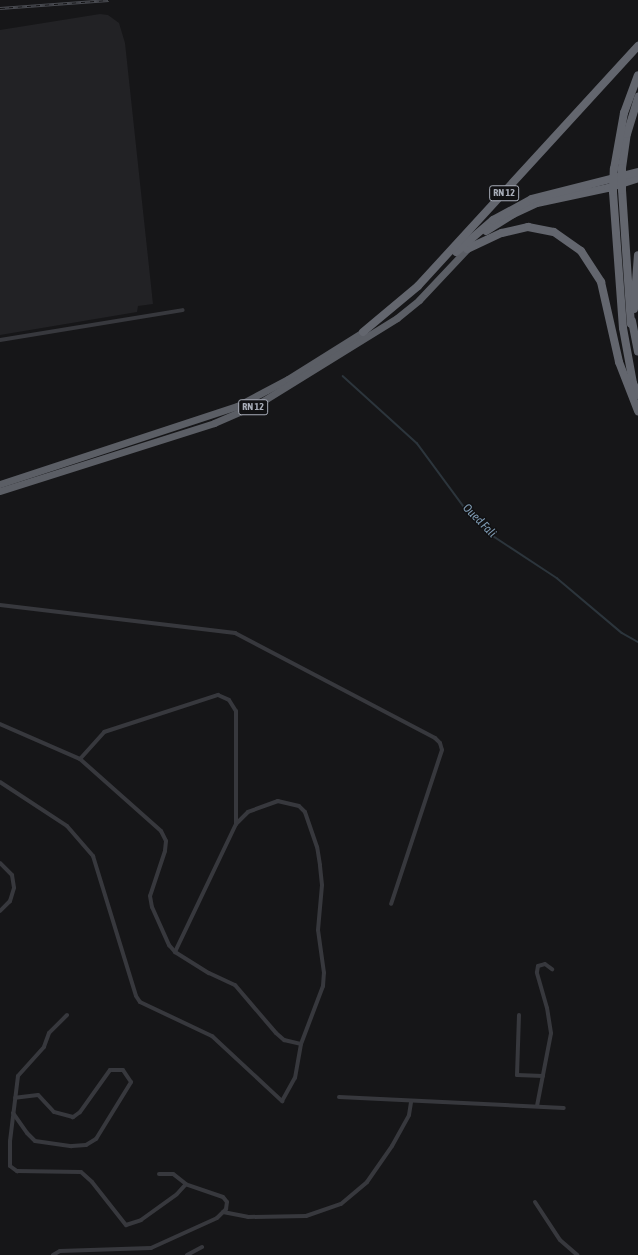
<!DOCTYPE html>
<style>
body{margin:0}
#map{position:relative;width:638px;height:1255px;overflow:hidden;background:#161618;font-family:"Asap Condensed",sans-serif}
div>[style]{position:absolute}
[style*='--x']{left:calc(var(--x)*1px);top:calc(var(--y)*1px);width:calc(var(--w)*1px);rotate:calc(var(--a)*1deg)}
.built>*{inset:0;background:#222225}
.stream>*{height:1.5px;margin:-0.75px;padding:0 0.75px;transform-origin:0.75px;border-radius:0.75px;background:#2c353c}
.minor>*{height:4px;margin:-2px;padding:0 2px;transform-origin:2px;border-radius:2px;background:#37383d}
.trunk>*{height:7px;margin:-3.5px;padding:0 3.5px;transform-origin:3.5px;border-radius:3.5px;background:#5b5e65}
.motorway>*{height:8px;margin:-4px;padding:0 4px;transform-origin:4px;border-radius:4px;background:#63666e}
.rail>*{height:3px;margin-top:-1.5px;transform-origin:0;background:repeating-linear-gradient(90deg,#111113 0 4.5px,#4a4c52 0 9px);box-sizing:border-box;border-block:1px solid #4a4c52}
.motorway-bridge>*{height:8px;margin:-4px;padding:0 4px;transform-origin:4px;border-radius:4px;background:#63666e}
span{translate:-50% -50%;white-space:nowrap;text-align:center;line-height:1.15;-webkit-text-stroke:3px #111113;paint-order:stroke}
.shield-label span{padding:1px 3px;background:#111113;border:1px solid;border-radius:3px;-webkit-text-stroke-width:0}
.shield-label{font-size:10px;color:#a8adb8;font-weight:700}
.water-label{font-size:12px;color:#7f9bb3;font-style:italic}
</style>
<div id="map">
<div class="built">
<div style="clip-path:polygon(100px 14px,108px 15px,119px 23px,125px 43px,153px 304px,138px 306px,137px 312px,0 335px,0 30px)"></div>
</div>
<div class="stream">
<div style="--x:343;--y:376;--w:100;--a:42.2"></div>
<div style="--x:417;--y:443;--w:89;--a:53.6"></div>
<div style="--x:470;--y:515;--w:31;--a:42"></div>
<div style="--x:493;--y:536;--w:77;--a:33.3"></div>
<div style="--x:557;--y:578;--w:85;--a:40.2"></div>
<div style="--x:622;--y:633;--w:18;--a:29"></div>
</div>
<div class="minor">
<div style="--x:0;--y:340;--w:185;--a:-9.3"></div>
<div style="--x:0;--y:605;--w:237;--a:6.8"></div>
<div style="--x:235;--y:633;--w:226;--a:27.7"></div>
<div style="--x:435;--y:738;--w:7;--a:45"></div>
<div style="--x:440;--y:743;--w:7;--a:74"></div>
<div style="--x:442;--y:750;--w:162;--a:108.3"></div>
<div style="--x:0;--y:724;--w:87;--a:23.6"></div>
<div style="--x:80;--y:759;--w:108;--a:41.6"></div>
<div style="--x:161;--y:831;--w:11;--a:63"></div>
<div style="--x:166;--y:841;--w:10;--a:96"></div>
<div style="--x:165;--y:851;--w:47;--a:108.4"></div>
<div style="--x:150;--y:896;--w:11;--a:80"></div>
<div style="--x:152;--y:907;--w:42;--a:65.9"></div>
<div style="--x:169;--y:945;--w:9;--a:49"></div>
<div style="--x:175;--y:952;--w:40;--a:32"></div>
<div style="--x:209;--y:973;--w:29;--a:25"></div>
<div style="--x:235;--y:985;--w:63;--a:49.5"></div>
<div style="--x:276;--y:1033;--w:11;--a:41"></div>
<div style="--x:284;--y:1040;--w:17;--a:13"></div>
<div style="--x:301;--y:1044;--w:62;--a:-69.2"></div>
<div style="--x:323;--y:986;--w:13;--a:-86"></div>
<div style="--x:324;--y:973;--w:43;--a:-97.9"></div>
<div style="--x:318;--y:930;--w:45;--a:-84.9"></div>
<div style="--x:322;--y:885;--w:20;--a:-96"></div>
<div style="--x:320;--y:865;--w:18;--a:-99"></div>
<div style="--x:317;--y:847;--w:37;--a:-109"></div>
<div style="--x:305;--y:812;--w:8;--a:-135"></div>
<div style="--x:299;--y:806;--w:22;--a:-167"></div>
<div style="--x:278;--y:801;--w:32;--a:160"></div>
<div style="--x:248;--y:812;--w:17;--a:135"></div>
<div style="--x:236;--y:824;--w:142;--a:115.5"></div>
<div style="--x:80;--y:759;--w:36;--a:-48"></div>
<div style="--x:104;--y:732;--w:120;--a:-18"></div>
<div style="--x:218;--y:695;--w:12;--a:24"></div>
<div style="--x:229;--y:700;--w:13;--a:58"></div>
<div style="--x:236;--y:711;--w:113;--a:90"></div>
<div style="--x:0;--y:782;--w:80;--a:33.3"></div>
<div style="--x:67;--y:826;--w:40;--a:49"></div>
<div style="--x:93;--y:856;--w:146;--a:72.9"></div>
<div style="--x:136;--y:996;--w:7;--a:56"></div>
<div style="--x:140;--y:1002;--w:80;--a:25.3"></div>
<div style="--x:212;--y:1036;--w:96;--a:42.9"></div>
<div style="--x:282;--y:1101;--w:26;--a:-61"></div>
<div style="--x:295;--y:1078;--w:35;--a:-80"></div>
<div style="--x:0;--y:863;--w:17;--a:45"></div>
<div style="--x:12;--y:875;--w:13;--a:81"></div>
<div style="--x:14;--y:888;--w:14;--a:107"></div>
<div style="--x:10;--y:901;--w:14;--a:135"></div>
<div style="--x:67;--y:1015;--w:25;--a:135"></div>
<div style="--x:49;--y:1033;--w:15;--a:110"></div>
<div style="--x:44;--y:1047;--w:39;--a:132"></div>
<div style="--x:18;--y:1076;--w:65;--a:97"></div>
<div style="--x:10;--y:1141;--w:25;--a:90"></div>
<div style="--x:10;--y:1166;--w:9;--a:36"></div>
<div style="--x:17;--y:1171;--w:64;--a:0.9"></div>
<div style="--x:81;--y:1172;--w:15;--a:42"></div>
<div style="--x:92;--y:1182;--w:55;--a:51.7"></div>
<div style="--x:126;--y:1225;--w:16;--a:-18"></div>
<div style="--x:141;--y:1220;--w:44;--a:-35.8"></div>
<div style="--x:177;--y:1194;--w:13;--a:-48"></div>
<div style="--x:519;--y:1015;--w:60;--a:91.9"></div>
<div style="--x:517;--y:1075;--w:26;--a:2"></div>
<div style="--x:339;--y:1097;--w:225;--a:2.8"></div>
<div style="--x:537;--y:1106;--w:74;--a:-79.1"></div>
<div style="--x:551;--y:1033;--w:25;--a:-99"></div>
<div style="--x:547;--y:1008;--w:37;--a:-106"></div>
<div style="--x:537;--y:972;--w:6;--a:-81"></div>
<div style="--x:538;--y:966;--w:7;--a:-16"></div>
<div style="--x:545;--y:964;--w:9;--a:36"></div>
<div style="--x:13;--y:1113;--w:24;--a:55"></div>
<div style="--x:27;--y:1133;--w:11;--a:45"></div>
<div style="--x:35;--y:1141;--w:37;--a:8"></div>
<div style="--x:72;--y:1146;--w:14;--a:-4"></div>
<div style="--x:86;--y:1145;--w:12;--a:-31"></div>
<div style="--x:96;--y:1139;--w:67;--a:-58.4"></div>
<div style="--x:131;--y:1082;--w:14;--a:-124"></div>
<div style="--x:123;--y:1070;--w:13;--a:180"></div>
<div style="--x:110;--y:1070;--w:52;--a:125.5"></div>
<div style="--x:80;--y:1112;--w:9;--a:144"></div>
<div style="--x:73;--y:1117;--w:20;--a:-165"></div>
<div style="--x:54;--y:1112;--w:23;--a:-133"></div>
<div style="--x:38;--y:1095;--w:23;--a:173"></div>
<div style="--x:535;--y:1202;--w:45;--a:56.7"></div>
<div style="--x:560;--y:1240;--w:23;--a:41"></div>
<div style="--x:223;--y:1212;--w:25;--a:11"></div>
<div style="--x:248;--y:1217;--w:58;--a:-1"></div>
<div style="--x:306;--y:1216;--w:37;--a:-19"></div>
<div style="--x:341;--y:1204;--w:34;--a:-40"></div>
<div style="--x:367;--y:1182;--w:44;--a:-55.2"></div>
<div style="--x:392;--y:1146;--w:35;--a:-61"></div>
<div style="--x:409;--y:1115;--w:13;--a:-81"></div>
<div style="--x:53;--y:1255;--w:8;--a:-30"></div>
<div style="--x:60;--y:1251;--w:91;--a:-1.9"></div>
<div style="--x:151;--y:1248;--w:72;--a:-24.4"></div>
<div style="--x:217;--y:1218;--w:13;--a:-45"></div>
<div style="--x:226;--y:1209;--w:7;--a:-82"></div>
<div style="--x:227;--y:1202;--w:6;--a:-129"></div>
<div style="--x:223;--y:1197;--w:39;--a:-161"></div>
<div style="--x:186;--y:1184;--w:16;--a:-142"></div>
<div style="--x:173;--y:1174;--w:14;--a:180"></div>
<div style="--x:187;--y:1255;--w:17;--a:-28"></div>
</div>
<div class="trunk">
<div style="--x:0;--y:484;--w:250;--a:-18.2"></div>
<div style="--x:237;--y:406;--w:58;--a:-27.9"></div>
<div style="--x:288;--y:379;--w:89;--a:-32.1"></div>
<div style="--x:0;--y:491;--w:225;--a:-17.6"></div>
<div style="--x:214;--y:423;--w:48;--a:-23.4"></div>
<div style="--x:258;--y:404;--w:163;--a:-31.7"></div>
<div style="--x:397;--y:318;--w:28;--a:-39"></div>
<div style="--x:419;--y:300;--w:70;--a:-46.7"></div>
</div>
<div class="motorway">
<div style="--x:622;--y:168;--w:34;--a:-82"></div>
<div style="--x:627;--y:134;--w:39;--a:-73"></div>
<div style="--x:614;--y:169;--w:57;--a:-79.9"></div>
<div style="--x:624;--y:113;--w:40;--a:-69.8"></div>
<div style="--x:622;--y:190;--w:134;--a:86.2"></div>
<div style="--x:613;--y:192;--w:136;--a:85.8"></div>
<div style="--x:623;--y:328;--w:56;--a:79.7"></div>
<div style="--x:633;--y:383;--w:13;--a:67"></div>
<div style="--x:486;--y:231;--w:32;--a:-32"></div>
<div style="--x:513;--y:214;--w:26;--a:-25"></div>
<div style="--x:537;--y:203;--w:73;--a:-11.9"></div>
<div style="--x:608;--y:188;--w:32;--a:-18"></div>
<div style="--x:467;--y:249;--w:38;--a:-25"></div>
<div style="--x:502;--y:233;--w:27;--a:-13"></div>
<div style="--x:528;--y:227;--w:26;--a:11"></div>
<div style="--x:554;--y:232;--w:33;--a:35"></div>
<div style="--x:581;--y:251;--w:37;--a:57"></div>
<div style="--x:601;--y:282;--w:82;--a:77.3"></div>
<div style="--x:619;--y:362;--w:53;--a:68.8"></div>
<div style="--x:456;--y:252;--w:49;--a:-40.9"></div>
<div style="--x:493;--y:220;--w:44;--a:-28.3"></div>
<div style="--x:532;--y:199;--w:109;--a:-14.3"></div>
<div style="--x:634;--y:309;--w:54;--a:-85.8"></div>
<div style="--x:632;--y:321;--w:31;--a:79"></div>
<div style="--x:363;--y:332;--w:72;--a:-39.9"></div>
<div style="--x:418;--y:286;--w:326;--a:-47.5"></div>
</div>
<div class="rail">
<div style="--x:0;--y:8;--w:109;--a:-4.2"></div>
</div>
<div class="motorway-bridge">
<div style="--x:622;--y:190;--w:22;--a:-90"></div>
<div style="--x:613;--y:192;--w:23;--a:-88"></div>
</div>
<div class="shield-label">
<span style="left:504px;top:193px">RN 12</span>
<span style="left:253px;top:407px">RN 12</span>
</div>
<div class="water-label">
<span style="left:479px;top:521px;rotate:45deg">Oued Fali</span>
</div>
</div>
